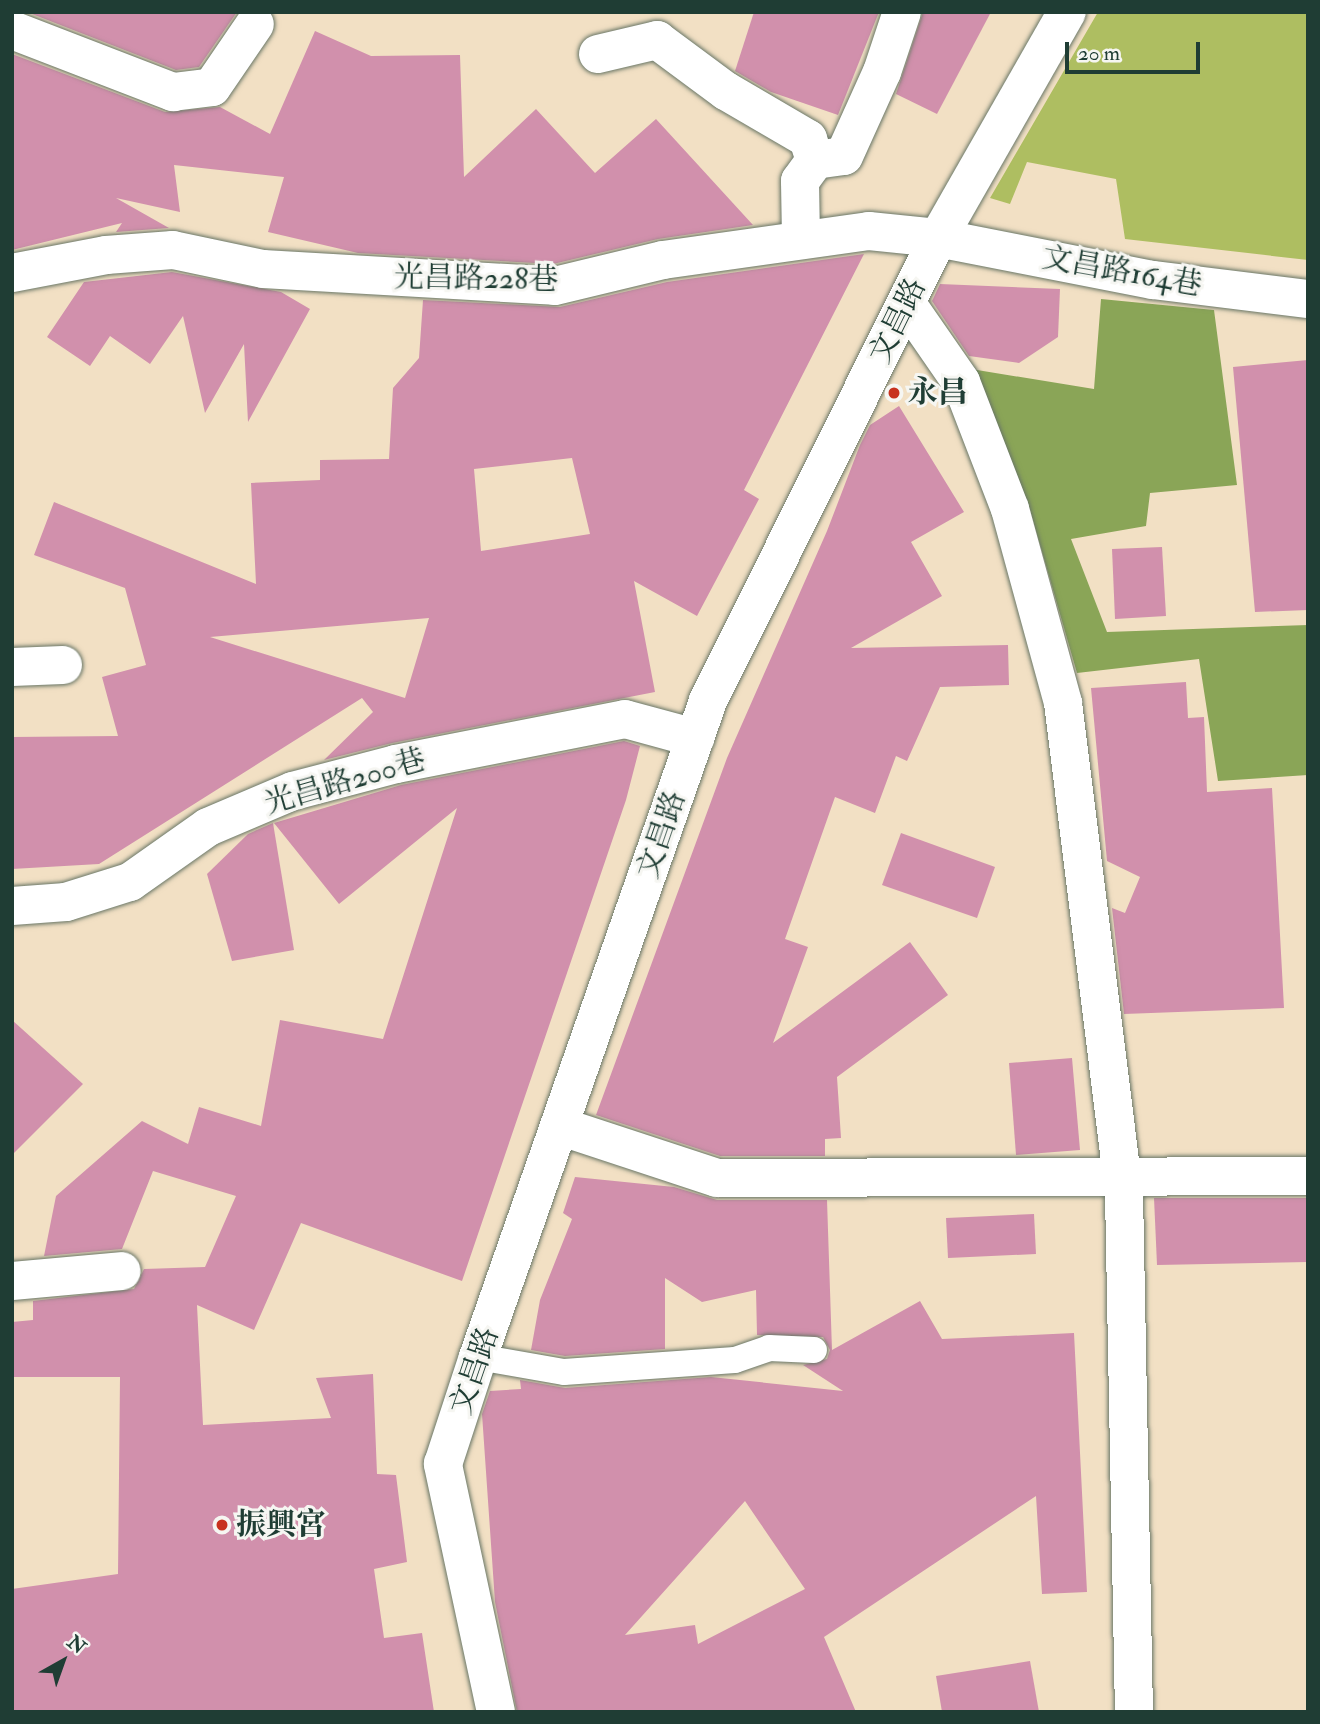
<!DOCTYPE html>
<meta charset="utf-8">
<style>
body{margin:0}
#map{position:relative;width:1320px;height:1724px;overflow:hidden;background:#f2e0c4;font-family:"IM FELL Double Pica","Noto Serif TC",serif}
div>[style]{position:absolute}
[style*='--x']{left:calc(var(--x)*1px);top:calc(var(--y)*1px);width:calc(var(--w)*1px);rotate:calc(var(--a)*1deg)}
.green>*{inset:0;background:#aebe61}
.forest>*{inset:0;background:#8aa557}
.building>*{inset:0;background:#d190ac}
.roads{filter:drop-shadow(0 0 2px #697666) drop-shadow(0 0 2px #697666)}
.lane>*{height:26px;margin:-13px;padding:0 13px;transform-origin:13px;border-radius:13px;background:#fff}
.street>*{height:38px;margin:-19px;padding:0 19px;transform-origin:19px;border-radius:19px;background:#fff}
.secondary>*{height:38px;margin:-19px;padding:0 19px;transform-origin:19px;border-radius:19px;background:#fff}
.dots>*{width:19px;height:19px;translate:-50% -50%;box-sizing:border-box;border:4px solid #f6f6f2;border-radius:50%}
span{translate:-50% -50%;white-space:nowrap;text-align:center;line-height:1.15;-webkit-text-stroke:6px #f6f6f2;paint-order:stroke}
.street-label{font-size:30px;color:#1f3d34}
.poi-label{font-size:30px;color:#1f3d34;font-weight:700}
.left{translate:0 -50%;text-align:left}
.frame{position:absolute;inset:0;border:14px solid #1f3d34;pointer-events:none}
.north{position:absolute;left:28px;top:1626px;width:70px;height:70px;-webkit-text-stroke:5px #f6f6f2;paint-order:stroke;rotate:40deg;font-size:19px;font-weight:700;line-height:28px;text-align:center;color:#1f3d34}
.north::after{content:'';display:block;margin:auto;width:24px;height:32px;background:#1f3d34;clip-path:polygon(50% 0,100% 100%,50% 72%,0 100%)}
.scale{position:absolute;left:1065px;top:42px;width:135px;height:32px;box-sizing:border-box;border:4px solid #1f3d34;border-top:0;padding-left:9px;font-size:21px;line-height:24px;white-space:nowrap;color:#1f3d34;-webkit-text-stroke:5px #f6f6f2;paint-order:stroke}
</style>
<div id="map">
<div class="green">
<div style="clip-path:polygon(1098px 12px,1308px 12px,1308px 260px,1125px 239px,1116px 179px,1027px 162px,1010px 204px,990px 198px)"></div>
</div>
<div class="forest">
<div style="clip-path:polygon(1101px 299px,1214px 310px,1237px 485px,1150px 493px,1146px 526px,1071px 539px,1107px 632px,1308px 625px,1308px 775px,1218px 781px,1199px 659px,1077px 673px,1028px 503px,971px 369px,1094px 389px)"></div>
</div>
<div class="building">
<div style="clip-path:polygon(27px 12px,237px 12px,199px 67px,176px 70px)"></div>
<div style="clip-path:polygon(754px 12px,879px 12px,838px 115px,771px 92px,735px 71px)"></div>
<div style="clip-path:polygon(923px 12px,991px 12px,937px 114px,896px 94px)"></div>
<div style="clip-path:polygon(315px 31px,371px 56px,460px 55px,464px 177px,536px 109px,595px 173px,656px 119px,753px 225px,658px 239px,553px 264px,358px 253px,268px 232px,284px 177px,174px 165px,180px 212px,116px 198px,169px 228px,116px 232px,122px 223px,12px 250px,12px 54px,165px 112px,220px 107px,270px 134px)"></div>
<div style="clip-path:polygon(evenodd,864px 254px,744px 490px,759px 499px,697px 616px,634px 581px,655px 692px,392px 743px,324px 760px,373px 712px,362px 698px,99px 864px,12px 869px,12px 737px,118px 736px,102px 677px,146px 665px,125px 588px,34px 555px,54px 502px,256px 584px,251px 483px,320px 480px,320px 460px,389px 459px,393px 388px,419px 358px,423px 300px,560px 307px,667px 282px,864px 254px,572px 458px,590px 534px,481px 551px,474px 469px,572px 458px,864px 254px,429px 618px,405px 698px,210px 637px,429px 618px)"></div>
<div style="clip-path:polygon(172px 272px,281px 292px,310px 309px,248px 422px,244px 344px,205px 413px,183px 316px,150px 364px,110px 336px,90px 366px,47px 337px,84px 282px)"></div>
<div style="clip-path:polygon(940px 284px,1060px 289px,1058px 337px,1019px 363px,969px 356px,932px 301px)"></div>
<div style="clip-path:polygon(1308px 360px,1308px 610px,1255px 612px,1233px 367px)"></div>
<div style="clip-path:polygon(899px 406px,964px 512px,911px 542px,942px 596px,851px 648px,1008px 645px,1009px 685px,940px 687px,907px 761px,896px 756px,875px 813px,835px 797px,785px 939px,808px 947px,773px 1043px,910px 942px,948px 995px,837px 1077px,841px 1138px,825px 1139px,825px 1156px,720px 1156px,596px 1115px,727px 758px,827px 531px,860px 445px,870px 425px)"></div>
<div style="clip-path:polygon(1162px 547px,1166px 616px,1115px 619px,1112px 549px)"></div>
<div style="clip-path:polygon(1186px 682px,1188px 718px,1204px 717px,1207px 792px,1272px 788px,1284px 1008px,1124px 1014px,1112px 908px,1125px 913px,1140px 877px,1107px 861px,1091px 688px)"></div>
<div style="clip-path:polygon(624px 741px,640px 746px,626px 800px,462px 1281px,301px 1223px,254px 1330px,197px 1305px,203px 1425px,331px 1418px,316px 1378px,373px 1374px,377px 1474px,396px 1475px,407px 1562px,374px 1569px,384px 1638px,422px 1633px,434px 1712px,12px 1712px,12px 1589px,118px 1574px,120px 1377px,12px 1377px,12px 1322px,33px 1320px,33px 1301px,134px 1289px,144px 1269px,205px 1267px,236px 1196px,153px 1171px,122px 1249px,44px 1256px,56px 1196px,142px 1121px,188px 1144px,199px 1107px,261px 1126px,280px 1020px,383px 1039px,457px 808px,339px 904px,274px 823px,401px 785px)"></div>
<div style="clip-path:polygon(273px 823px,294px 950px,232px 961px,207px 874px,248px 834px)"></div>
<div style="clip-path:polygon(901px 833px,995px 867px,977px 918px,882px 885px)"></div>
<div style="clip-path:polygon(12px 1020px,83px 1084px,12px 1155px)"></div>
<div style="clip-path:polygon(1072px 1058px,1080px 1150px,1016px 1155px,1009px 1063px)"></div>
<div style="clip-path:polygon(evenodd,575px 1177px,674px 1187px,717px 1200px,827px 1200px,832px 1350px,920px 1301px,942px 1339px,1074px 1333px,1087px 1592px,1042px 1594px,1036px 1496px,824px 1637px,856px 1712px,517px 1712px,495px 1602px,482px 1414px,490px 1391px,521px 1389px,520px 1380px,565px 1388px,711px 1377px,843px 1391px,803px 1365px,827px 1359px,830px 1350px,823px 1337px,757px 1335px,756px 1290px,702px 1302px,665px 1278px,665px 1349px,565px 1356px,531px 1350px,540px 1300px,572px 1219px,563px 1213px,575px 1177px,745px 1501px,805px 1589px,698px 1644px,695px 1625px,625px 1635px,745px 1501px)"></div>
<div style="clip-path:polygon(1154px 1198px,1308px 1198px,1308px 1262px,1157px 1265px)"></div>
<div style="clip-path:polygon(1034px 1214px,1036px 1254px,948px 1258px,946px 1218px)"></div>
<div style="clip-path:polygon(1030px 1661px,1039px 1712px,942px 1712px,936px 1676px)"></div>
</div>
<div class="roads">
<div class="lane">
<div style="--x:478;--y:1357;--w:87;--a:9.9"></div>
<div style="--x:564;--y:1372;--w:171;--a:-4"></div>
<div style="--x:735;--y:1360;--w:36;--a:-19"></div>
<div style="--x:769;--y:1348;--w:45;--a:2.5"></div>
</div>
<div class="street">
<div style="--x:12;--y:30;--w:173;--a:21.1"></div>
<div style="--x:173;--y:92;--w:39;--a:-7"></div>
<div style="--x:212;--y:87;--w:76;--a:-55.7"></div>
<div style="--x:598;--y:54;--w:61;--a:-13.3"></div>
<div style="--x:657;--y:40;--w:86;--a:36.5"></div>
<div style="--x:726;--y:91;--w:95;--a:30.3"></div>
<div style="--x:808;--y:139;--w:22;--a:72"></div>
<div style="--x:801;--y:239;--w:58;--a:-91"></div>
<div style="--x:800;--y:181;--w:26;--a:-54"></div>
<div style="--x:815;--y:160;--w:29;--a:-8"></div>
<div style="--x:844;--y:156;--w:92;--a:-65.7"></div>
<div style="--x:882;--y:72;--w:63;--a:-71.6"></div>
<div style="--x:12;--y:273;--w:96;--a:-10.8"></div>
<div style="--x:106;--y:255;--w:67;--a:-4.3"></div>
<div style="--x:173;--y:250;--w:92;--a:11.9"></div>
<div style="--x:263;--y:269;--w:292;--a:3.3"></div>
<div style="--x:555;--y:286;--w:111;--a:-13.5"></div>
<div style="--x:663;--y:260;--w:208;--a:-8"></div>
<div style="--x:869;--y:231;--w:69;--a:5.8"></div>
<div style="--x:938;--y:238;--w:219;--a:11.1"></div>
<div style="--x:1153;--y:280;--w:156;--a:7"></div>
<div style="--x:907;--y:304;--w:95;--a:55.3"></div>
<div style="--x:961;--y:382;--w:136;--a:68.9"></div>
<div style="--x:1010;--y:509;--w:201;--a:74.7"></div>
<div style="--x:1063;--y:703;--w:494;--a:82.9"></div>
<div style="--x:1124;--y:1193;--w:519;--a:88.9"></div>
<div style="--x:12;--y:667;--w:51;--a:-2.2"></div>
<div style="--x:12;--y:906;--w:54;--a:-4.2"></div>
<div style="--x:66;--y:902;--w:67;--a:-17.4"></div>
<div style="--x:130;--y:882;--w:95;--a:-35.2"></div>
<div style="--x:208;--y:827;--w:92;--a:-23"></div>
<div style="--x:293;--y:791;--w:106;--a:-14.7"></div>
<div style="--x:396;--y:764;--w:233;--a:-11.1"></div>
<div style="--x:625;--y:719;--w:73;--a:15.2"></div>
<div style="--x:562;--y:1127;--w:163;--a:18.2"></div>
<div style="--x:717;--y:1178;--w:591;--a:-0.19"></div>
<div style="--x:12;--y:1281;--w:110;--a:-5.2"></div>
</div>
<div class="secondary">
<div style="--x:496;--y:1712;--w:254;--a:-102.1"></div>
<div style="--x:443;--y:1464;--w:113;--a:-71.9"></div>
<div style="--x:478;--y:1357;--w:695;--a:-70.68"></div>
<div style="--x:708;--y:701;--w:517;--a:-63.58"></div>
<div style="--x:938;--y:238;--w:260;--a:-60.3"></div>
</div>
</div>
<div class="dots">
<div style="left:894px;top:393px;background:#c8321e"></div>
<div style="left:222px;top:1525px;background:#c8321e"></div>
</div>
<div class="street-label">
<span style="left:1122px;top:272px;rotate:10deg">文昌路164巷</span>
<span style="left:476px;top:279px;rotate:1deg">光昌路228巷</span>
<span style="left:898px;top:321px;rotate:-64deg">文昌路</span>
<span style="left:345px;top:782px;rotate:-16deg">光昌路200巷</span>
<span style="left:662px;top:835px;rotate:-71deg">文昌路</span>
<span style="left:475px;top:1371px;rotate:-71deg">文昌路</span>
</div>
<div class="poi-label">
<span class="left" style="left:908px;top:393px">永昌</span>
<span class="left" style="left:236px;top:1525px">振興宮</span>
</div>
<div class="frame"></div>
<div class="north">N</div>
<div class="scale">20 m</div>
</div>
